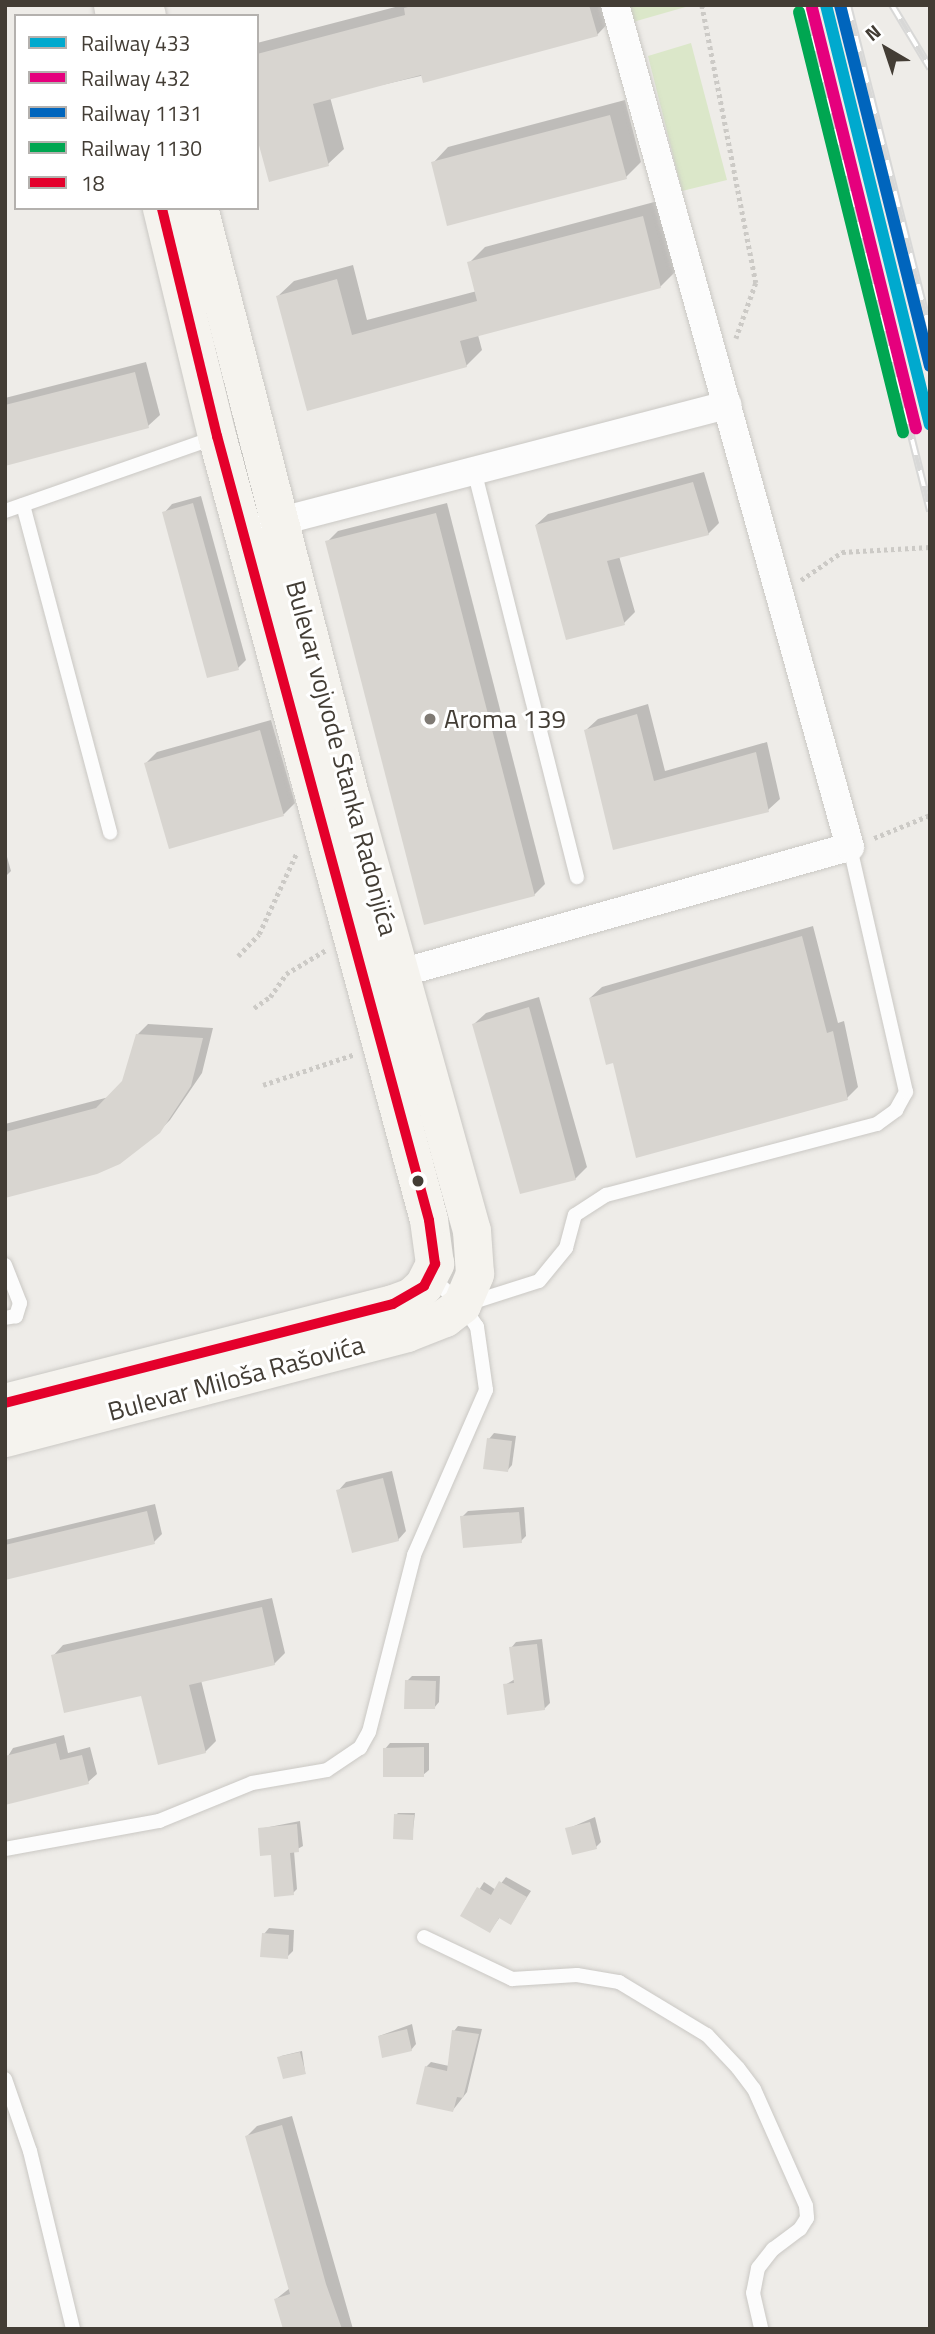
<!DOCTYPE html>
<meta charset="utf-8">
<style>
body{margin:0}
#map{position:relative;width:935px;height:2334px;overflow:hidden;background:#eeece8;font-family:"Titillium Web",sans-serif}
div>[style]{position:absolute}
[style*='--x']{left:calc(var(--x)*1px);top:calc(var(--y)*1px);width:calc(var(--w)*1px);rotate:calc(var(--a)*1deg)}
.green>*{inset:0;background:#dbe7c9}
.shadow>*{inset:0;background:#0003}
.building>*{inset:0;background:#d8d5d0}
.path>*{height:4.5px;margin-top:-2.25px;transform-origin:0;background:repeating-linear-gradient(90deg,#cccac6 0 3.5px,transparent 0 7px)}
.roads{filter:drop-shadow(0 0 2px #cac8c4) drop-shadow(0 0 2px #cac8c4)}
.lane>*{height:14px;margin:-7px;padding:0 7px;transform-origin:7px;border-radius:7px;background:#fcfcfc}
.street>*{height:28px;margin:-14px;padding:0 14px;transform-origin:14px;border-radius:14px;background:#fcfcfc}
.secondary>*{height:38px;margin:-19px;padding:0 19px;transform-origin:19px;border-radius:19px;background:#f5f3ee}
.rail>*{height:8px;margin-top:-4px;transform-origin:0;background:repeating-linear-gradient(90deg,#fff 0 16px,#d8d8d7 0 32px);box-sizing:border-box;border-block:2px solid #d8d8d7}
.bus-1>*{height:10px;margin:-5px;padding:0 5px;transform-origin:5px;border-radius:5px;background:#e4002b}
.rail-1>*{height:12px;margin:-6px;padding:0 6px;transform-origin:6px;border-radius:6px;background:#00a9ce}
.rail-2>*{height:12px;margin:-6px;padding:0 6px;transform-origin:6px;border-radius:6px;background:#e5007d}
.rail-3>*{height:12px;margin:-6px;padding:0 6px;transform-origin:6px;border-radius:6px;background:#0065bd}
.rail-4>*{height:12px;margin:-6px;padding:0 6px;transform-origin:6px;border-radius:6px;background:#00a651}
.dots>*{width:19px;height:19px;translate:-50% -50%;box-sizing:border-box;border:4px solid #fff;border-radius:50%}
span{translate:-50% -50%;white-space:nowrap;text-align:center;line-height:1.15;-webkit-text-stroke:6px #fff;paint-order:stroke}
.poi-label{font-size:26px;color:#433d35}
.left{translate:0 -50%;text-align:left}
.street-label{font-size:26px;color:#433d35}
.frame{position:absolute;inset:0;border:7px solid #433d35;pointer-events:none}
.legend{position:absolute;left:14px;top:14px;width:245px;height:196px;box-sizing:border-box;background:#fff;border:2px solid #b4b1ae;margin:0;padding:9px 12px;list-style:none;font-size:21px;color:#433d35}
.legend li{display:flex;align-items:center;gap:14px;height:35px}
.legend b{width:35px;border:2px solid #b4b1ae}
.north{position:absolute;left:851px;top:14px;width:70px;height:70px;-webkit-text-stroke:5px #fff;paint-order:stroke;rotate:321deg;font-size:19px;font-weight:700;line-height:28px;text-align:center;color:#433d35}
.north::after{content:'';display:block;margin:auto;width:24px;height:32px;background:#433d35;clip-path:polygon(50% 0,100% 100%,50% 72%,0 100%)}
</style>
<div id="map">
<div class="green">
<div style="clip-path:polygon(628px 5px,688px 5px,689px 6px,633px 22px)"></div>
<div style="clip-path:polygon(691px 43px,727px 180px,682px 191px,648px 56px)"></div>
</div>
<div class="shadow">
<div style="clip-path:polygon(403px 5px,609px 5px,612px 19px,597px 35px,330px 97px,344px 149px,328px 164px,257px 132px,257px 43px)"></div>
<div style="clip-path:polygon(625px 100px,641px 162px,626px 177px,433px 163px,448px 147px)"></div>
<div style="clip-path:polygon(658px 201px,676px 271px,660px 287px,478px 335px,482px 350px,466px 366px,308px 409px,278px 296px,294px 281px,353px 265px,367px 320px,477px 291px,469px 263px,485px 247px)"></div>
<div style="clip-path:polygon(146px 362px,160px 415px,148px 426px,5px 464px,5px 398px)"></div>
<div style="clip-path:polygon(704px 472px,719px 523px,708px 534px,619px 556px,635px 612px,624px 623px,536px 525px,548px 514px)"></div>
<div style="clip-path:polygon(201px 496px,246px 660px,238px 668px,164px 513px,172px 504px)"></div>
<div style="clip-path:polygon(447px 503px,545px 884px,534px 895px,327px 542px,338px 531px)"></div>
<div style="clip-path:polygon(648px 704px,665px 771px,767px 742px,780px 799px,768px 810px,615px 848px,586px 730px,598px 719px)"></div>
<div style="clip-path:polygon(271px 720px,295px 803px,284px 814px,170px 847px,146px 763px,157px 752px)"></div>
<div style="clip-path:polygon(5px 850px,11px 871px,5px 877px)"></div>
<div style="clip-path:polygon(813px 926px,838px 1023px,844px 1021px,858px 1087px,847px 1098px,615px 1061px,590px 998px,602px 987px)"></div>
<div style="clip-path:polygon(539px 997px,587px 1167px,575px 1179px,474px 1024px,486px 1013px)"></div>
<div style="clip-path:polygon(148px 1024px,213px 1028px,202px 1073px,170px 1120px,158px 1132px,5px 1196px,5px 1124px,109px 1097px,124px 1082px,137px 1035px)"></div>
<div style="clip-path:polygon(494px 1433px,516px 1436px,512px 1465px,507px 1471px,489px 1439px)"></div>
<div style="clip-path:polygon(392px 1471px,406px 1531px,398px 1540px,338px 1491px,346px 1482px)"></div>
<div style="clip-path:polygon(155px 1504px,162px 1534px,154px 1542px,5px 1578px,5px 1540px)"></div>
<div style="clip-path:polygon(524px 1507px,526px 1536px,521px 1541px,462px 1517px,468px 1511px)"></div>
<div style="clip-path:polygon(272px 1598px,285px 1653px,274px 1664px,201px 1680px,216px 1741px,205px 1752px,142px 1694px,53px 1656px,63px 1645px)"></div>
<div style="clip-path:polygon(542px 1639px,550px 1703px,544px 1709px,505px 1685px,515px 1679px,511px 1648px,516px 1642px)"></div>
<div style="clip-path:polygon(412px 1676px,440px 1676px,439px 1702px,434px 1708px,407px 1681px)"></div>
<div style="clip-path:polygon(64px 1735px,68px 1753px,90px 1747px,97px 1774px,88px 1782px,5px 1761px,13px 1748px)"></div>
<div style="clip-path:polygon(390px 1743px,429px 1743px,429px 1770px,423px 1775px,385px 1749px)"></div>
<div style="clip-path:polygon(398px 1813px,415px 1813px,412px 1838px,396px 1815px)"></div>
<div style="clip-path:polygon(595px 1817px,601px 1842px,596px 1847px,567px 1829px)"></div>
<div style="clip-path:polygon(300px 1821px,303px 1846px,294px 1851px,297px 1889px,293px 1893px,259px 1829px)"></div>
<div style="clip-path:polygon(506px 1877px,531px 1891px,510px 1923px,500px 1917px,490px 1931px,463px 1916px,484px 1882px,496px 1890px)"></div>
<div style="clip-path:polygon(269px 1928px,294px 1930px,293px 1951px,287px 1957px,264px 1934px)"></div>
<div style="clip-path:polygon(412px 2024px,416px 2044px,411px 2050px,379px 2036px)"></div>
<div style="clip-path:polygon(458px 2026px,482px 2029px,467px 2092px,453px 2110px,426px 2067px,431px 2062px,449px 2066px,454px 2031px)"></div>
<div style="clip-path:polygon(302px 2051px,305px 2072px,279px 2058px,281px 2056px)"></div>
<div style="clip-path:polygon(292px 2116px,353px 2329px,285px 2329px,276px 2299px,290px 2288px,247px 2136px,257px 2126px)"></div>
</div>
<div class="building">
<div style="clip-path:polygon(416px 5px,589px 5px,598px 36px,423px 83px,421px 75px,313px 104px,329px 166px,269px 182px,257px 138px,257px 54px,405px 15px,404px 8px)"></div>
<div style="clip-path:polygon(610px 115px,627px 179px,447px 226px,431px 162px)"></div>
<div style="clip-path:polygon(643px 216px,661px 288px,460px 341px,467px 367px,307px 411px,276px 296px,337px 279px,352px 335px,477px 301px,467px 262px)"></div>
<div style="clip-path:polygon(135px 372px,149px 428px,5px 466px,5px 405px)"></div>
<div style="clip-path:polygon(693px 482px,709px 535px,607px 561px,625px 625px,566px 640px,535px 525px)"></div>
<div style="clip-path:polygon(193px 503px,239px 670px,207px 678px,162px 512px)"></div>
<div style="clip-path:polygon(436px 513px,535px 896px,424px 925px,325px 541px)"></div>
<div style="clip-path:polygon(637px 714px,654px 781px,756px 752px,769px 812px,613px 850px,584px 730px)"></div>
<div style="clip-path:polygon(260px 730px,284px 816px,169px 849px,144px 763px)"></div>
<div style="clip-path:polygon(802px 936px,827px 1033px,833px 1031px,848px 1100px,636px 1158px,613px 1063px,606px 1065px,589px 998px)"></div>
<div style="clip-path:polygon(529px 1007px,576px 1180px,520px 1194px,472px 1024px)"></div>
<div style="clip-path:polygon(136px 1034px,203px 1038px,191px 1086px,160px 1133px,120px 1164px,97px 1174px,5px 1198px,5px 1132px,96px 1108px,122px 1081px)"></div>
<div style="clip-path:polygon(487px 1438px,512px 1441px,508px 1472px,483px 1469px)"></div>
<div style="clip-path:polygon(383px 1478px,399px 1541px,352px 1553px,336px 1490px)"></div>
<div style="clip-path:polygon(147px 1511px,155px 1544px,5px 1580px,5px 1545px)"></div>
<div style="clip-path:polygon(519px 1512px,522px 1543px,463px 1548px,460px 1516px)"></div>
<div style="clip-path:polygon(262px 1607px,275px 1665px,189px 1685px,206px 1753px,158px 1765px,141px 1696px,64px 1713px,51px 1655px)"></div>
<div style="clip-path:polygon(537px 1644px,545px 1710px,507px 1715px,503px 1684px,514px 1683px,509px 1647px)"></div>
<div style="clip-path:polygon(405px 1680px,436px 1681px,435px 1709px,404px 1709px)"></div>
<div style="clip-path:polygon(56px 1743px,60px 1760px,82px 1755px,89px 1784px,5px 1805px,5px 1756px)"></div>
<div style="clip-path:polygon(424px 1747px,424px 1777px,383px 1777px,383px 1748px)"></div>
<div style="clip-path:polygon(394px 1814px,414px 1815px,413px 1840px,393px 1839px)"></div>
<div style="clip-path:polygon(590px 1822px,597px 1849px,572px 1855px,565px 1828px)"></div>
<div style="clip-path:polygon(297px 1824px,299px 1852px,290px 1853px,294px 1895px,274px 1897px,271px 1855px,260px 1856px,258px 1828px)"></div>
<div style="clip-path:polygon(499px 1881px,527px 1897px,511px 1925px,499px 1918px,490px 1933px,460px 1916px,477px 1887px,491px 1895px)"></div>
<div style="clip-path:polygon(262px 1933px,289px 1935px,288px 1959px,260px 1957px)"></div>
<div style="clip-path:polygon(407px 2029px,412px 2051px,382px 2058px,378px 2036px)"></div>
<div style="clip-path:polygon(452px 2030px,479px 2034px,463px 2098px,457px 2097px,453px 2112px,416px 2104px,425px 2066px,447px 2071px)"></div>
<div style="clip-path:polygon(300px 2052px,306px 2074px,283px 2079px,277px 2057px)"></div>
<div style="clip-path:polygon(282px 2125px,326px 2284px,342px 2329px,283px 2329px,274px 2299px,290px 2294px,245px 2136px)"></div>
</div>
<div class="path">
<div style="--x:702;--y:5;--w:283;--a:79"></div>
<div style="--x:756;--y:283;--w:59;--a:109.7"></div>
<div style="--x:801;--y:580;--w:50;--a:-34.3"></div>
<div style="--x:842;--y:552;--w:88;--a:-3.3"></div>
<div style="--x:874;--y:838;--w:61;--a:-22.3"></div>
<div style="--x:238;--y:956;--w:30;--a:-46"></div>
<div style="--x:259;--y:934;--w:90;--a:-65.1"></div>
<div style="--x:254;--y:1008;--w:19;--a:-35"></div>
<div style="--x:270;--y:997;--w:28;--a:-55"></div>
<div style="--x:286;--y:974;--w:47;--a:-31"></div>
<div style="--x:263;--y:1085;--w:97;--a:-18.6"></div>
</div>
<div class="roads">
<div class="lane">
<div style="--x:475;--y:474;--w:416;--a:75.8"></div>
<div style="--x:23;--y:505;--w:339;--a:75.1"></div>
<div style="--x:5;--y:511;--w:224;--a:-19.3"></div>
<div style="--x:5;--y:1265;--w:41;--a:68.5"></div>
<div style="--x:20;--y:1303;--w:14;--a:107"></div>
<div style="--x:16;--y:1316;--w:11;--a:170"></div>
<div style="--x:470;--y:1303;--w:72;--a:-17.7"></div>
<div style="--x:539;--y:1281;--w:43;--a:-50.7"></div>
<div style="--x:566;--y:1248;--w:34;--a:-75"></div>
<div style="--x:575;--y:1215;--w:37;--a:-33"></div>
<div style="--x:606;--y:1195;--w:280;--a:-14.7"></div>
<div style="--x:877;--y:1124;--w:24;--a:-36"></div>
<div style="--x:896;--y:1110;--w:21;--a:-61"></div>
<div style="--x:906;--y:1092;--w:251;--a:-102.9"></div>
<div style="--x:5;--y:1849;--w:157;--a:-10.3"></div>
<div style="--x:159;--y:1821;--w:100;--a:-22.2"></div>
<div style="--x:252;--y:1783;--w:76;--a:-9.8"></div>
<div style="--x:327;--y:1770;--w:40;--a:-34"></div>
<div style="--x:360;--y:1748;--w:18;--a:-61"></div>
<div style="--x:369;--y:1732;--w:183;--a:-75.7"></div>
<div style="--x:414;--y:1555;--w:180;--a:-66.4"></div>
<div style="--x:486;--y:1390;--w:64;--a:-98.1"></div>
<div style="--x:477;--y:1327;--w:27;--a:-124"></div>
<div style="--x:462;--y:1305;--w:42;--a:-137.9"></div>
<div style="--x:424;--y:1937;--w:98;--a:25.5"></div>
<div style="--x:512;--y:1979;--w:65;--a:-3.5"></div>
<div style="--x:577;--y:1975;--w:43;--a:9.5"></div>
<div style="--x:619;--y:1982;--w:103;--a:31.1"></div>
<div style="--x:707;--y:2035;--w:45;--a:46.8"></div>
<div style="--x:738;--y:2068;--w:26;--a:53"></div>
<div style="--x:754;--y:2089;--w:128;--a:66"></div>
<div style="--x:806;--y:2206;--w:12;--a:85"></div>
<div style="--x:807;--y:2218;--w:13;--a:122"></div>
<div style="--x:800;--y:2229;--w:34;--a:143"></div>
<div style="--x:773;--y:2249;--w:24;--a:128"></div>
<div style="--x:758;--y:2268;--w:25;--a:101"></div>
<div style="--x:753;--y:2293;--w:37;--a:77"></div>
<div style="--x:5;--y:2079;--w:76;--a:70.9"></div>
<div style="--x:30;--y:2151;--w:183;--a:76.4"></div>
</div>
<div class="street">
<div style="--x:262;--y:526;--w:481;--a:-14.6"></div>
<div style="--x:383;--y:978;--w:485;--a:-15.7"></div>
<div style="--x:850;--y:847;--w:874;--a:-105.59"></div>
</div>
<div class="secondary">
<div style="--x:113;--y:5;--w:11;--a:80"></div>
<div style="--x:144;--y:5;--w:11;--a:75"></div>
<div style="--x:5;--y:1403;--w:400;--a:-14.3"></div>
<div style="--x:393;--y:1304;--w:20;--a:-20"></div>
<div style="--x:412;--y:1297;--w:16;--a:-43"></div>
<div style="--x:424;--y:1286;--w:25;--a:-63"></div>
<div style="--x:435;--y:1264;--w:44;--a:-97.8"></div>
<div style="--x:429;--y:1220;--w:812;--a:-105.13"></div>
<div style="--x:217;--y:436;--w:235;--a:-103.6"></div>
<div style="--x:5;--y:1438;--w:415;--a:-14.6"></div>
<div style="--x:407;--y:1333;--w:41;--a:-21.5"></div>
<div style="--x:445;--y:1318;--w:21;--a:-37"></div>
<div style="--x:462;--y:1305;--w:34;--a:-67"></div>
<div style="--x:475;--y:1274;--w:43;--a:-94"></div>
<div style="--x:472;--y:1231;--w:449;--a:-105.6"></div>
<div style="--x:351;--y:799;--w:610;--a:-104.42"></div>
</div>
</div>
<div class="rail">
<div style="--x:803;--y:5;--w:522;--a:75.91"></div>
<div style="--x:848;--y:5;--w:336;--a:75.9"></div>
<div style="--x:892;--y:5;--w:74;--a:58.9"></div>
</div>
<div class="bus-1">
<div style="--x:5;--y:1403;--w:400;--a:-14.3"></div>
<div style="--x:393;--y:1304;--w:36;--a:-30"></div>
<div style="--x:424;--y:1286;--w:25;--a:-63"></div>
<div style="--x:435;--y:1264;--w:44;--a:-97.8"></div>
<div style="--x:429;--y:1220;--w:812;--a:-105.13"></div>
<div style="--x:217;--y:436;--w:235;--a:-103.6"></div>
</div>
<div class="rail-1">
<div style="--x:826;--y:5;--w:432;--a:76.1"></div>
</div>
<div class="rail-2">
<div style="--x:812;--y:8;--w:433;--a:76.1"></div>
</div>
<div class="rail-3">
<div style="--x:840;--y:5;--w:372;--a:76"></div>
</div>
<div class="rail-4">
<div style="--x:799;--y:12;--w:433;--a:76.1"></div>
</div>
<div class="dots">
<div style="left:430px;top:719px;background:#7f7a74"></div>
<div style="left:418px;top:1181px;background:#433d35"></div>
</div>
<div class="poi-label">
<span class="left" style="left:444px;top:719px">Aroma 139</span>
</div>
<div class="street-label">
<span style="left:342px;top:758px;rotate:75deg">Bulevar vojvode Stanka Radonjića</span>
<span style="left:236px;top:1378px;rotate:-15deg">Bulevar Miloša Rašovića</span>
</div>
<div class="frame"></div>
<ul class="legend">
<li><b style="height:9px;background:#00a9ce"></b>Railway 433</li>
<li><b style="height:9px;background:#e5007d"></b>Railway 432</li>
<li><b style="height:9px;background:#0065bd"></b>Railway 1131</li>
<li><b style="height:9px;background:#00a651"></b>Railway 1130</li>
<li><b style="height:9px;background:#e4002b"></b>18</li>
</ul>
<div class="north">N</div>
</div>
